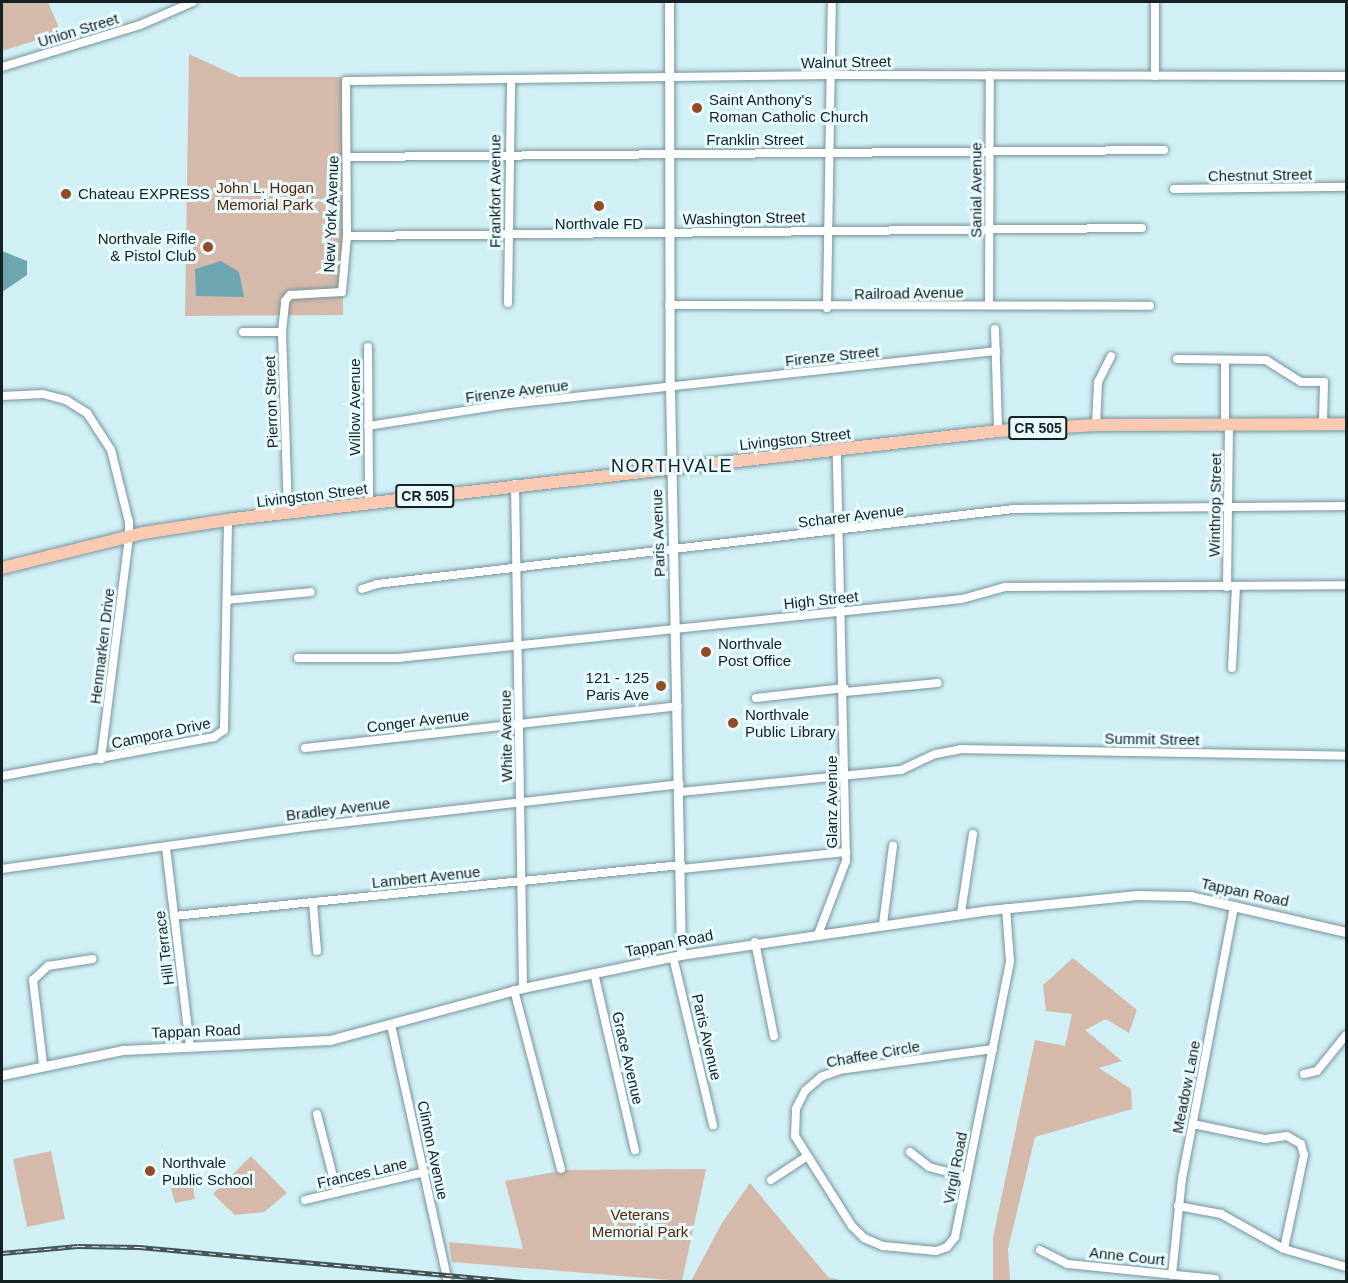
<!DOCTYPE html>
<style>
body{margin:0}
#map{position:relative;width:1348px;height:1283px;overflow:hidden;background:#d1f0f6;font-family:Arial,sans-serif}
div>[style]{position:absolute}
[style*='--x']{left:calc(var(--x)*1px);top:calc(var(--y)*1px);width:calc(var(--w)*1px);rotate:calc(var(--a)*1deg)}
.green>*{inset:0;background:#d5b9ab}
.water>*{inset:0;background:#6da5b0}
.roads{filter:drop-shadow(0 0 2px #77949a) drop-shadow(0 0 2px #77949a)}
.minor>*{height:8px;margin:-4px;padding:0 4px;transform-origin:4px;border-radius:4px;background:#fff}
.tertiary>*{height:9px;margin:-4.5px;padding:0 4.5px;transform-origin:4.5px;border-radius:4.5px;background:#fff}
.primary>*{height:12px;margin:-6px;padding:0 6px;transform-origin:6px;border-radius:6px;background:#fac9b2}
.rail>*{height:4.5px;margin-top:-2.25px;transform-origin:0;background:repeating-linear-gradient(90deg,#e8fbfe 0 7px,#435356 0 14px);box-sizing:border-box;border-block:2px solid #435356}
.dots>*{width:16px;height:16px;translate:-50% -50%;box-sizing:border-box;border:3px solid #e8fbfe;border-radius:50%}
span{translate:-50% -50%;white-space:nowrap;text-align:center;line-height:1.15;-webkit-text-stroke:6px #e8fbfe;paint-order:stroke}
.shield-label span{padding:2px 4px;background:#e8fbfe;border:2px solid;border-radius:4px;-webkit-text-stroke-width:0}
.shield-label{font-size:14px;color:#152123;font-weight:700}
.street-label{font-size:15px;color:#152123}
.poi-label{font-size:15px;color:#152123}
.left{translate:0 -50%;text-align:left}
.right{translate:-100% -50%;text-align:right}
.park-label{font-size:15px;color:#5a2302}
.quarter-label{font-size:18px;color:#152123;letter-spacing:1.5px}
.frame{position:absolute;inset:0;border:3px solid #152123;pointer-events:none}
</style>
<div id="map">
<div class="green">
<div style="clip-path:polygon(2px 2px,48px 2px,59px 28px,53px 35px,2px 51px)"></div>
<div style="clip-path:polygon(189px 54px,239px 77px,342px 77px,343px 315px,185px 316px)"></div>
<div style="clip-path:polygon(1073px 958px,1137px 1010px,1129px 1033px,1106px 1019px,1085px 1030px,1122px 1061px,1099px 1068px,1131px 1089px,1132px 1109px,1035px 1137px,1008px 1249px,1010px 1281px,993px 1281px,993px 1237px,1035px 1040px,1065px 1046px,1072px 1014px,1046px 1011px,1043px 985px)"></div>
<div style="clip-path:polygon(51px 1151px,65px 1219px,27px 1227px,13px 1159px)"></div>
<div style="clip-path:polygon(251px 1156px,287px 1193px,264px 1212px,235px 1215px,213px 1194px)"></div>
<div style="clip-path:polygon(706px 1169px,682px 1281px,452px 1262px,449px 1242px,523px 1249px,505px 1181px,566px 1170px)"></div>
<div style="clip-path:polygon(192px 1182px,195px 1199px,175px 1203px,171px 1188px)"></div>
<div style="clip-path:polygon(750px 1183px,828px 1277px,844px 1281px,691px 1281px,722px 1223px)"></div>
</div>
<div class="water">
<div style="clip-path:polygon(2px 251px,27px 261px,27px 275px,2px 292px)"></div>
<div style="clip-path:polygon(221px 261px,239px 272px,244px 297px,196px 296px,195px 269px)"></div>
</div>
<div class="roads">
<div class="minor">
<div style="--x:2;--y:67;--w:144;--a:-16.9"></div>
<div style="--x:140;--y:25;--w:58;--a:-23.5"></div>
<div style="--x:1155;--y:76;--w:73;--a:-90"></div>
<div style="--x:347;--y:157;--w:817;--a:-0.49"></div>
<div style="--x:1174;--y:189;--w:172;--a:-0.7"></div>
<div style="--x:347;--y:236;--w:795;--a:-0.58"></div>
<div style="--x:508;--y:303;--w:224;--a:-89.2"></div>
<div style="--x:669;--y:305;--w:481;--a:0.1"></div>
<div style="--x:989;--y:305;--w:230;--a:-89.8"></div>
<div style="--x:827;--y:308;--w:306;--a:-89.1"></div>
<div style="--x:995;--y:329;--w:102;--a:88.3"></div>
<div style="--x:243;--y:332;--w:39;--a:0"></div>
<div style="--x:282;--y:332;--w:180;--a:88.1"></div>
<div style="--x:282;--y:332;--w:31;--a:-84"></div>
<div style="--x:285;--y:301;--w:8;--a:-50"></div>
<div style="--x:290;--y:295;--w:52;--a:-3.3"></div>
<div style="--x:342;--y:292;--w:56;--a:-84.9"></div>
<div style="--x:347;--y:236;--w:155;--a:-90.4"></div>
<div style="--x:346;--y:81;--w:486;--a:-0.7"></div>
<div style="--x:832;--y:75;--w:514;--a:0.11"></div>
<div style="--x:368;--y:347;--w:156;--a:89.6"></div>
<div style="--x:1177;--y:359;--w:89;--a:0.6"></div>
<div style="--x:1266;--y:360;--w:41;--a:32.2"></div>
<div style="--x:1301;--y:382;--w:23;--a:0"></div>
<div style="--x:1324;--y:382;--w:42;--a:91.4"></div>
<div style="--x:1225;--y:360;--w:64;--a:90"></div>
<div style="--x:2;--y:396;--w:41;--a:-2.8"></div>
<div style="--x:43;--y:394;--w:24;--a:15"></div>
<div style="--x:66;--y:400;--w:25;--a:32"></div>
<div style="--x:87;--y:413;--w:44;--a:57"></div>
<div style="--x:111;--y:450;--w:74;--a:76"></div>
<div style="--x:129;--y:522;--w:15;--a:90"></div>
<div style="--x:129;--y:537;--w:224;--a:97.2"></div>
<div style="--x:1096;--y:425;--w:43;--a:-87.3"></div>
<div style="--x:1098;--y:382;--w:29;--a:-63"></div>
<div style="--x:368;--y:426;--w:143;--a:-8.9"></div>
<div style="--x:509;--y:404;--w:490;--a:-6.2"></div>
<div style="--x:515;--y:484;--w:504;--a:89.09"></div>
<div style="--x:1227;--y:587;--w:163;--a:-89.3"></div>
<div style="--x:362;--y:589;--w:16;--a:-18"></div>
<div style="--x:377;--y:584;--w:641;--a:-6.72"></div>
<div style="--x:1014;--y:509;--w:332;--a:-0.5"></div>
<div style="--x:227;--y:600;--w:84;--a:-5.4"></div>
<div style="--x:298;--y:658;--w:100;--a:0"></div>
<div style="--x:398;--y:658;--w:567;--a:-5.97"></div>
<div style="--x:962;--y:599;--w:45;--a:-15.6"></div>
<div style="--x:1005;--y:587;--w:341;--a:-0.3"></div>
<div style="--x:1232;--y:668;--w:81;--a:-87.2"></div>
<div style="--x:845;--y:692;--w:93;--a:-5.5"></div>
<div style="--x:756;--y:698;--w:89;--a:-6.5"></div>
<div style="--x:305;--y:748;--w:375;--a:-6.4"></div>
<div style="--x:2;--y:776;--w:216;--a:-10.4"></div>
<div style="--x:214;--y:737;--w:12;--a:-35"></div>
<div style="--x:224;--y:730;--w:210;--a:-88.9"></div>
<div style="--x:680;--y:792;--w:222;--a:-5.7"></div>
<div style="--x:901;--y:770;--w:38;--a:-25"></div>
<div style="--x:936;--y:754;--w:25;--a:-11"></div>
<div style="--x:961;--y:749;--w:385;--a:1"></div>
<div style="--x:166;--y:848;--w:198;--a:83.1"></div>
<div style="--x:2;--y:869;--w:305;--a:-7.9"></div>
<div style="--x:304;--y:827;--w:378;--a:-6.5"></div>
<div style="--x:681;--y:869;--w:166;--a:-5.9"></div>
<div style="--x:313;--y:903;--w:48;--a:85.2"></div>
<div style="--x:961;--y:913;--w:80;--a:-81.4"></div>
<div style="--x:174;--y:916;--w:510;--a:-5.74"></div>
<div style="--x:883;--y:924;--w:79;--a:-82.7"></div>
<div style="--x:819;--y:932;--w:76;--a:-69.2"></div>
<div style="--x:846;--y:861;--w:411;--a:-91.3"></div>
<div style="--x:755;--y:942;--w:96;--a:78.6"></div>
<div style="--x:673;--y:957;--w:173;--a:76.6"></div>
<div style="--x:594;--y:973;--w:182;--a:77"></div>
<div style="--x:514;--y:990;--w:185;--a:75.3"></div>
<div style="--x:391;--y:1025;--w:263;--a:77.5"></div>
<div style="--x:993;--y:1049;--w:154;--a:172.2"></div>
<div style="--x:840;--y:1070;--w:20;--a:160"></div>
<div style="--x:821;--y:1077;--w:21;--a:139"></div>
<div style="--x:805;--y:1091;--w:20;--a:117"></div>
<div style="--x:796;--y:1109;--w:27;--a:92"></div>
<div style="--x:795;--y:1136;--w:107;--a:57.7"></div>
<div style="--x:852;--y:1226;--w:17;--a:45"></div>
<div style="--x:864;--y:1238;--w:21;--a:23"></div>
<div style="--x:883;--y:1246;--w:53;--a:5.4"></div>
<div style="--x:936;--y:1251;--w:12;--a:-20"></div>
<div style="--x:947;--y:1247;--w:13;--a:-51"></div>
<div style="--x:955;--y:1237;--w:61;--a:-78.7"></div>
<div style="--x:967;--y:1177;--w:220;--a:-78.7"></div>
<div style="--x:1010;--y:961;--w:53;--a:-94.3"></div>
<div style="--x:43;--y:1064;--w:85;--a:-96.8"></div>
<div style="--x:33;--y:980;--w:21;--a:-43"></div>
<div style="--x:48;--y:966;--w:45;--a:-9"></div>
<div style="--x:1304;--y:1074;--w:13;--a:-13"></div>
<div style="--x:1317;--y:1071;--w:46;--a:-51.1"></div>
<div style="--x:317;--y:1114;--w:81;--a:75.6"></div>
<div style="--x:1193;--y:1124;--w:74;--a:11.8"></div>
<div style="--x:1265;--y:1139;--w:22;--a:-8"></div>
<div style="--x:1287;--y:1136;--w:16;--a:30"></div>
<div style="--x:1301;--y:1144;--w:11;--a:75"></div>
<div style="--x:1304;--y:1155;--w:96;--a:102"></div>
<div style="--x:910;--y:1152;--w:24;--a:38"></div>
<div style="--x:929;--y:1167;--w:39;--a:15"></div>
<div style="--x:771;--y:1180;--w:42;--a:-33.3"></div>
<div style="--x:305;--y:1200;--w:123;--a:-13.1"></div>
<div style="--x:1178;--y:1206;--w:44;--a:10.5"></div>
<div style="--x:1221;--y:1214;--w:72;--a:29.1"></div>
<div style="--x:1284;--y:1249;--w:65;--a:16.2"></div>
<div style="--x:1040;--y:1250;--w:31;--a:27"></div>
<div style="--x:1068;--y:1264;--w:148;--a:5.8"></div>
<div style="--x:1172;--y:1275;--w:97;--a:-84.1"></div>
<div style="--x:1182;--y:1179;--w:278;--a:-79.2"></div>
</div>
<div class="tertiary">
<div style="--x:669;--y:2;--w:385;--a:89.9"></div>
<div style="--x:670;--y:387;--w:568;--a:88.89"></div>
<div style="--x:2;--y:1075;--w:124;--a:-11.7"></div>
<div style="--x:123;--y:1050;--w:207;--a:-2.8"></div>
<div style="--x:330;--y:1040;--w:200;--a:-15.1"></div>
<div style="--x:523;--y:988;--w:161;--a:-11.8"></div>
<div style="--x:681;--y:955;--w:312;--a:-8.3"></div>
<div style="--x:990;--y:910;--w:148;--a:-5.8"></div>
<div style="--x:1137;--y:895;--w:53;--a:1.1"></div>
<div style="--x:1190;--y:896;--w:160;--a:13"></div>
</div>
<div class="primary">
<div style="--x:2;--y:568;--w:145;--a:-13.9"></div>
<div style="--x:143;--y:533;--w:91;--a:-8.8"></div>
<div style="--x:233;--y:519;--w:770;--a:-6.56"></div>
<div style="--x:998;--y:431;--w:98;--a:-3.5"></div>
<div style="--x:1096;--y:425;--w:250;--a:-0.2"></div>
</div>
</div>
<div class="rail">
<div style="--x:2;--y:1253;--w:76;--a:-5.3"></div>
<div style="--x:78;--y:1246;--w:61;--a:0.9"></div>
<div style="--x:139;--y:1247;--w:386;--a:5.2"></div>
</div>
<div class="dots">
<div style="left:697px;top:108px;background:#914b25"></div>
<div style="left:66px;top:194px;background:#914b25"></div>
<div style="left:599px;top:206px;background:#914b25"></div>
<div style="left:208px;top:247px;background:#914b25"></div>
<div style="left:706px;top:652px;background:#914b25"></div>
<div style="left:661px;top:686px;background:#914b25"></div>
<div style="left:733px;top:723px;background:#914b25"></div>
<div style="left:150px;top:1171px;background:#914b25"></div>
</div>
<div class="shield-label">
<span style="left:1038px;top:428px">CR 505</span>
<span style="left:425px;top:496px">CR 505</span>
</div>
<div class="street-label">
<span style="left:78px;top:30px;rotate:-17deg">Union Street</span>
<span style="left:846px;top:62px;rotate:-1deg">Walnut Street</span>
<span style="left:755px;top:140px">Franklin Street</span>
<span style="left:1260px;top:175px;rotate:-1deg">Chestnut Street</span>
<span style="left:976px;top:190px;rotate:-90deg">Sanial Avenue</span>
<span style="left:495px;top:191px;rotate:-90deg">Frankfort Avenue</span>
<span style="left:331px;top:214px;rotate:-88deg">New York Avenue</span>
<span style="left:744px;top:218px;rotate:-1deg">Washington Street</span>
<span style="left:909px;top:293px;rotate:-1deg">Railroad Avenue</span>
<span style="left:832px;top:356px;rotate:-6deg">Firenze Street</span>
<span style="left:517px;top:391px;rotate:-7deg">Firenze Avenue</span>
<span style="left:271px;top:402px;rotate:-92deg">Pierron Street</span>
<span style="left:355px;top:407px;rotate:-90deg">Willow Avenue</span>
<span style="left:795px;top:439px;rotate:-6deg">Livingston Street</span>
<span style="left:312px;top:495px;rotate:-7deg">Livingston Street</span>
<span style="left:1215px;top:505px;rotate:-89deg">Winthrop Street</span>
<span style="left:851px;top:516px;rotate:-7deg">Scharer Avenue</span>
<span style="left:658px;top:533px;rotate:-92deg">Paris Avenue</span>
<span style="left:821px;top:600px;rotate:-6deg">High Street</span>
<span style="left:102px;top:646px;rotate:-83deg">Henmarken Drive</span>
<span style="left:418px;top:721px;rotate:-7deg">Conger Avenue</span>
<span style="left:161px;top:733px;rotate:-12deg">Campora Drive</span>
<span style="left:506px;top:736px;rotate:-91deg">White Avenue</span>
<span style="left:1152px;top:739px;rotate:1deg">Summit Street</span>
<span style="left:832px;top:802px;rotate:-90deg">Glanz Avenue</span>
<span style="left:338px;top:809px;rotate:-7deg">Bradley Avenue</span>
<span style="left:426px;top:877px;rotate:-6deg">Lambert Avenue</span>
<span style="left:1245px;top:892px;rotate:12deg">Tappan Road</span>
<span style="left:669px;top:943px;rotate:-11deg">Tappan Road</span>
<span style="left:164px;top:948px;rotate:-97deg">Hill Terrace</span>
<span style="left:196px;top:1031px;rotate:-2deg">Tappan Road</span>
<span style="left:707px;top:1037px;rotate:77deg">Paris Avenue</span>
<span style="left:873px;top:1054px;rotate:-10deg">Chaffee Circle</span>
<span style="left:628px;top:1058px;rotate:77deg">Grace Avenue</span>
<span style="left:1186px;top:1087px;rotate:-79deg">Meadow Lane</span>
<span style="left:433px;top:1150px;rotate:78deg">Clinton Avenue</span>
<span style="left:955px;top:1168px;rotate:-79deg">Virgil Road</span>
<span style="left:362px;top:1173px;rotate:-13deg">Frances Lane</span>
<span style="left:1127px;top:1256px;rotate:6deg">Anne Court</span>
</div>
<div class="poi-label">
<span class="left" style="left:709px;top:108px">Saint Anthony's<br>Roman Catholic Church</span>
<span class="left" style="left:78px;top:194px">Chateau EXPRESS</span>
<span style="left:599px;top:224px">Northvale FD</span>
<span class="right" style="left:196px;top:247px">Northvale Rifle<br>&amp; Pistol Club</span>
<span class="left" style="left:718px;top:652px">Northvale<br>Post Office</span>
<span class="right" style="left:649px;top:686px">121 - 125<br>Paris Ave</span>
<span class="left" style="left:745px;top:723px">Northvale<br>Public Library</span>
<span class="left" style="left:162px;top:1171px">Northvale<br>Public School</span>
</div>
<div class="park-label">
<span style="left:265px;top:196px">John L. Hogan<br>Memorial Park</span>
<span style="left:640px;top:1223px">Veterans<br>Memorial Park</span>
</div>
<div class="quarter-label">
<span style="left:672px;top:466px">NORTHVALE</span>
</div>
<div class="frame"></div>
</div>
